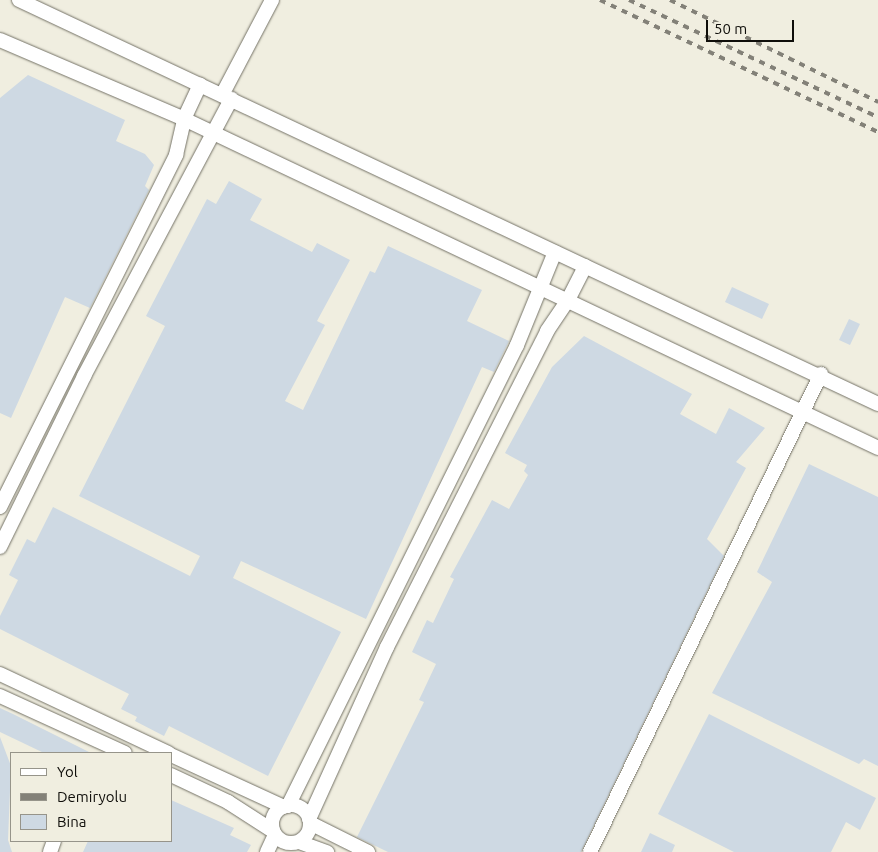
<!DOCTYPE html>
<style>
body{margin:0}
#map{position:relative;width:878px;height:852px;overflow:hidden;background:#f0eee0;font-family:Ubuntu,sans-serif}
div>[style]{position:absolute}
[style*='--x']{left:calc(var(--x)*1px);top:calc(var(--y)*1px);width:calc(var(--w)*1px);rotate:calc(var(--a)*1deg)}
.building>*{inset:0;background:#ced9e3}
.roads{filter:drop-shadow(0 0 1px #747266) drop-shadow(0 0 1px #747266)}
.minor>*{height:14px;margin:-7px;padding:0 7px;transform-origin:7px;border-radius:7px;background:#fff}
.minor>.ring{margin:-7px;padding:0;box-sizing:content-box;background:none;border:14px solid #fff;border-radius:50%}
.rail>*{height:4px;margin-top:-2px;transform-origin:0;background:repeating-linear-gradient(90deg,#838178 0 6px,transparent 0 12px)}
span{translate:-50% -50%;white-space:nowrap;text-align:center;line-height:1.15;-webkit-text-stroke:5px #f0eee0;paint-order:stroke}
.legend{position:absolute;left:10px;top:752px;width:162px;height:90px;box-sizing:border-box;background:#f0eee0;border:1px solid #96948a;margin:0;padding:6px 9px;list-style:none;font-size:15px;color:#0f0e0a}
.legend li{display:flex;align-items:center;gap:10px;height:25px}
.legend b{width:25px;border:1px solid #96948a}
.scale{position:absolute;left:706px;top:20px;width:88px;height:22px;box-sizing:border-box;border:2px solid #0f0e0a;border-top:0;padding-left:6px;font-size:15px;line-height:18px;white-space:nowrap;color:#0f0e0a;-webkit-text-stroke:4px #f0eee0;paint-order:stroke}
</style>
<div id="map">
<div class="building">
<div style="clip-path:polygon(28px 75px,125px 120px,116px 141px,145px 154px,154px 165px,145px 186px,149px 190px,90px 308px,65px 297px,11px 418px,0 413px,0 98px)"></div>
<div style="clip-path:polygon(229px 181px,262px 199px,250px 220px,312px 252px,317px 243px,350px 260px,317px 321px,325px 325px,285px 401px,303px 410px,370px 271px,375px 273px,388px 246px,482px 290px,467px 321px,509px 341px,494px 372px,482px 367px,366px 619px,241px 561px,233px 578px,341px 632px,268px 776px,169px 726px,164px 736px,135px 721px,137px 717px,121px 709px,129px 694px,0 629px,0 616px,18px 580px,9px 575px,27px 539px,35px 543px,53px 507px,190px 576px,200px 556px,79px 496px,165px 326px,146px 316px,207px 199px,216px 204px)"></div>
<div style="clip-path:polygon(732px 287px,769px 304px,762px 319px,725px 302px)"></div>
<div style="clip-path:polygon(849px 319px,860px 324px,850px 345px,839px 340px)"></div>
<div style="clip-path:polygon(584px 336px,692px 394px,680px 414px,716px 434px,729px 408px,765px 428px,736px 462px,746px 468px,707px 539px,724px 556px,581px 852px,388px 852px,357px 837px,424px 702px,419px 700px,436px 664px,412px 652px,427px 620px,433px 623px,454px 579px,450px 577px,492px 500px,509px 509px,528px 475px,524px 471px,527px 465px,505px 453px,552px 367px)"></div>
<div style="clip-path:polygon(809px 464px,878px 497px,878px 766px,864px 759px,859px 764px,712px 693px,772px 582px,757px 572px)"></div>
<div style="clip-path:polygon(0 708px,13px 714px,91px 753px,44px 753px,0 732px)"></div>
<div style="clip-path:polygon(709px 714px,876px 798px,860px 830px,846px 822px,831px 852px,734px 852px,658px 814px)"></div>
<div style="clip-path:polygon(0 737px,11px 766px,8px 840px,12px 852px,0 852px)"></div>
<div style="clip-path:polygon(171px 800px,234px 828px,230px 835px,251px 845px,247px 852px,83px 852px,88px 841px,171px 841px)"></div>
<div style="clip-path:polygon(650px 833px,675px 845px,672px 852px,641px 852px)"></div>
</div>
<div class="roads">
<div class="minor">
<div style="--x:19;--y:0;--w:949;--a:25.19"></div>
<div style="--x:0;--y:40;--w:200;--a:23.2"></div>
<div style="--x:184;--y:119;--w:768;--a:25.36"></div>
<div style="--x:222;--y:95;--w:107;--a:-62.2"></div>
<div style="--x:0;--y:507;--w:394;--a:-63.4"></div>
<div style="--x:176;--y:155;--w:37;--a:-77"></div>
<div style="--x:184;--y:119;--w:38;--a:-65"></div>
<div style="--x:0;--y:547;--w:191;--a:-63.8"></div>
<div style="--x:84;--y:376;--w:314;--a:-62"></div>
<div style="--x:0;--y:674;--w:186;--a:25.2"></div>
<div style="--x:0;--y:696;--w:137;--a:24.5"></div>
<div style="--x:171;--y:755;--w:124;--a:24.7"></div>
<div style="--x:171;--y:775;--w:63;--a:25.3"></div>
<div style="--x:228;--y:802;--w:54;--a:32.8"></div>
<div class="ring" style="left:272px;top:805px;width:24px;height:24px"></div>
<div style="--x:288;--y:806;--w:515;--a:-63.58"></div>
<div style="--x:517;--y:345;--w:100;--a:-67.8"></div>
<div style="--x:309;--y:819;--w:189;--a:-65.6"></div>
<div style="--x:387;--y:647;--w:354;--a:-63.1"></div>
<div style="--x:547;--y:331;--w:37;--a:-56"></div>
<div style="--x:568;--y:300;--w:38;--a:-63"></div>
<div style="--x:310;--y:823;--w:65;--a:26.6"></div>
<div style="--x:299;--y:842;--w:30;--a:20"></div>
<div style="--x:50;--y:852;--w:12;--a:-70"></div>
<div style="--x:267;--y:852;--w:19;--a:-65"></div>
<div style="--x:590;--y:852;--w:531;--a:-64.21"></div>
</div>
</div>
<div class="rail">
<div style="--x:600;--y:0;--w:308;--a:25.4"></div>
<div style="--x:629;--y:0;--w:275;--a:25.2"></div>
<div style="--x:670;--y:0;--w:232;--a:26.1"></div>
</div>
<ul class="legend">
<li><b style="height:6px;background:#fff"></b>Yol</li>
<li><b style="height:6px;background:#838178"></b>Demiryolu</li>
<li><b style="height:14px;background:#ced9e3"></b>Bina</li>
</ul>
<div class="scale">50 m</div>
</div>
